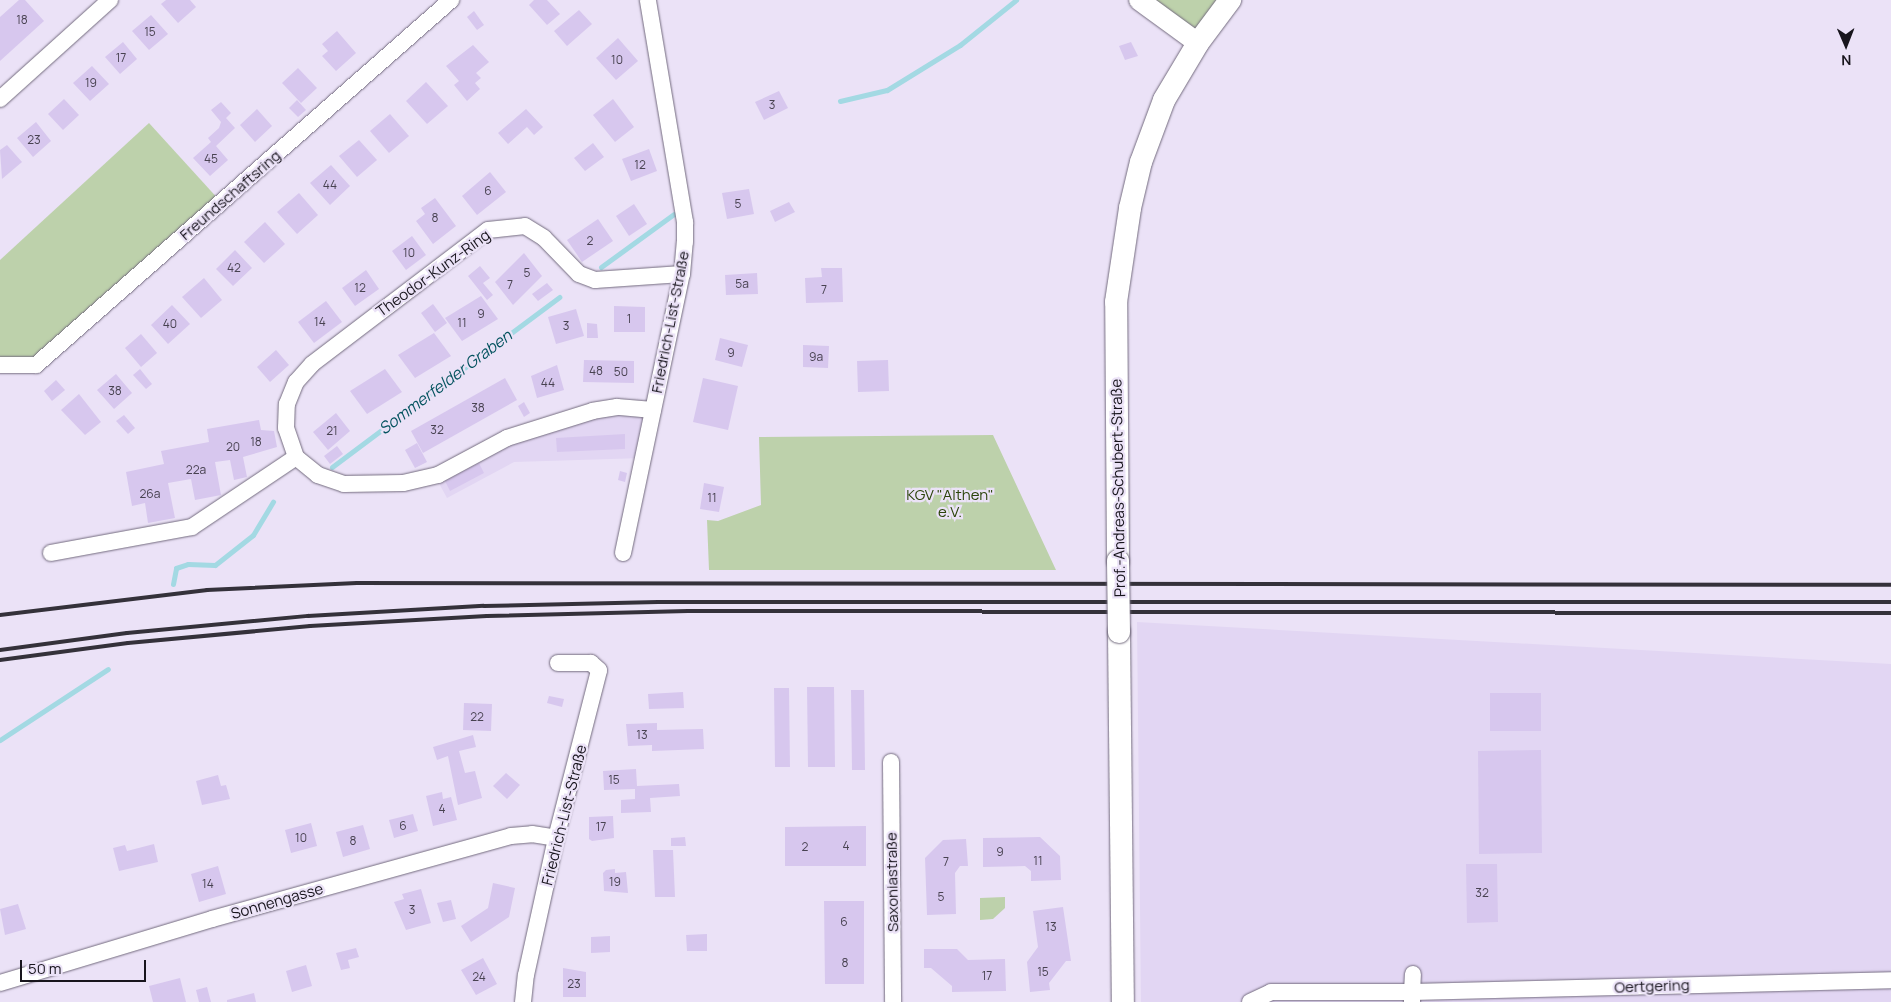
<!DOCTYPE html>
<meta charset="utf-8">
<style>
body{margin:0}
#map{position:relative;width:1891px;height:1002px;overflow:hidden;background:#ebe2f7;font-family:Manrope,sans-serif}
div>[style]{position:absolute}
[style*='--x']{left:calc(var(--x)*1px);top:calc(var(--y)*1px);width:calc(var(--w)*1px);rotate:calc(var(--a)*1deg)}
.built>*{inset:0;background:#e2d6f3}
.green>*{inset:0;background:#bdd1ab}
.stream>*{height:5px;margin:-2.5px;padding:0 2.5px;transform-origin:2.5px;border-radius:2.5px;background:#a3d9e3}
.building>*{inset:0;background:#d7c7ee}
.roads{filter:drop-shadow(0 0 1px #736b7e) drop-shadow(0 0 1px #736b7e)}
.minor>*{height:16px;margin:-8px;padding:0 8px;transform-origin:8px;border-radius:8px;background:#fff}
.tertiary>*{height:20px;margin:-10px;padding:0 10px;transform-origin:10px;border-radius:10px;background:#fff}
.secondary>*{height:22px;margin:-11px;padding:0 11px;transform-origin:11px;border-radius:11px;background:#fff}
.rail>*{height:4px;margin:-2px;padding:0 2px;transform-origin:2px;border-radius:2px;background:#34313a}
.bridges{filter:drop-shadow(0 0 1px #736b7e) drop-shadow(0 0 1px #736b7e)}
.secondary-bridge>*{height:22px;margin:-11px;padding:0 11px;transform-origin:11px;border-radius:11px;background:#fff}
span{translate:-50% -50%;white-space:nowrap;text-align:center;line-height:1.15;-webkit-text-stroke:4.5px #ebe2f7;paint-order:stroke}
.number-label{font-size:12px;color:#484251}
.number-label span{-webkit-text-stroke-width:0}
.street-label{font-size:15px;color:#18151d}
.park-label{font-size:15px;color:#2b440a}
.water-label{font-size:16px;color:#04535f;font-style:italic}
.north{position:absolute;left:1821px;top:20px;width:50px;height:50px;-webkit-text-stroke:4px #ebe2f7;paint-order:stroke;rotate:179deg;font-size:14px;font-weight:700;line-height:20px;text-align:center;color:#18151d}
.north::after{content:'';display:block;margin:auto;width:18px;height:22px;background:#18151d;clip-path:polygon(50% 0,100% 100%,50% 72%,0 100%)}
.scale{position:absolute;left:20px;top:960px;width:126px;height:22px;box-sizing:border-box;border:2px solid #18151d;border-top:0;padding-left:6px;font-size:15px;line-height:18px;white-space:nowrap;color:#18151d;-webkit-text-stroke:4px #ebe2f7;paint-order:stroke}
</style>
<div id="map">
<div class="built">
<div style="clip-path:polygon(653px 410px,643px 458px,514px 462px,447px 498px,435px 476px,555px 422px)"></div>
<div style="clip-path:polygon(1137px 622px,1891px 664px,1891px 1002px,1141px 1002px)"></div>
</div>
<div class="green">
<div style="clip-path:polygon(1139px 0,1230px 0,1198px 43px)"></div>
<div style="clip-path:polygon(149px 123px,221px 202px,36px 365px,0 365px,0 260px)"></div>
<div style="clip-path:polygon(993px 435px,1056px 570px,709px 570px,707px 520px,718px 521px,761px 505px,759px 437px)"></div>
<div style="clip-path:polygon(1005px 897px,1005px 908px,993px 919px,980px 920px,980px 898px)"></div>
</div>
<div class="stream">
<div style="--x:840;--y:101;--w:48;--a:-13.2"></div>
<div style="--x:887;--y:90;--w:86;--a:-31.7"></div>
<div style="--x:960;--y:45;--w:72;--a:-38.8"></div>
<div style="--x:601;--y:267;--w:90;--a:-36"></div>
<div style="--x:332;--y:467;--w:284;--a:-36.8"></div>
<div style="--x:173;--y:584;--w:16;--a:-79"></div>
<div style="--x:176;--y:568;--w:13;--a:-18"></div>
<div style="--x:188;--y:564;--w:27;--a:2"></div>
<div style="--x:215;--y:565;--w:48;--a:-38.3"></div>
<div style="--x:253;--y:535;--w:39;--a:-59"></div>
<div style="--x:0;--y:740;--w:129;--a:-33.3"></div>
</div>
<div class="building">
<div style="clip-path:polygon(19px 0,25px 0,44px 21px,0 61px,0 17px)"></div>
<div style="clip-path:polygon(166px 0,190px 0,196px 7px,178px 23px,161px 4px)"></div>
<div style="clip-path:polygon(534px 0,547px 0,560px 14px,547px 25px,529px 5px)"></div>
<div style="clip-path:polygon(579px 10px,592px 24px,567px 46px,554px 31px)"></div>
<div style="clip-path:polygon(474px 11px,484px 25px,477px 30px,467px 17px)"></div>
<div style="clip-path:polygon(151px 15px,168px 34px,149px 50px,132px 31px)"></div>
<div style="clip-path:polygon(337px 31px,356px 53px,336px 71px,322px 56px,328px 51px,322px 44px)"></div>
<div style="clip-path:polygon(618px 38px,638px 61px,616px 80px,596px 58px)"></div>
<div style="clip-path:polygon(123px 42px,137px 59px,120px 74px,105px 57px)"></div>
<div style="clip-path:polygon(1131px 42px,1138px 56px,1125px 60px,1119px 46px)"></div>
<div style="clip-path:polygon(473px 45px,489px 62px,476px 73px,481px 78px,475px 83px,480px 89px,467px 101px,454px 85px,459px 81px,446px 66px)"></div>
<div style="clip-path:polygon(92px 66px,109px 84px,90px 101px,73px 83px)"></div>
<div style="clip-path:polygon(298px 68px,317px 88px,301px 103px,282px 83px)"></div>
<div style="clip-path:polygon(426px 82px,448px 106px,427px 124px,406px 101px)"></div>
<div style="clip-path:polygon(779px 91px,788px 108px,764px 120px,755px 102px)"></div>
<div style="clip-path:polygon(64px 99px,79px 115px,63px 130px,48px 114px)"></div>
<div style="clip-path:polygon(613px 99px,634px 127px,615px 142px,593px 115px)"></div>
<div style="clip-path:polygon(297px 100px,306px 110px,298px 117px,289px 108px)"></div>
<div style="clip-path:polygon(221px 102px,231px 113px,226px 118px,235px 128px,216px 146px,228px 160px,210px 176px,193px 158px,211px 142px,208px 138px,219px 128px,221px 122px,211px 110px)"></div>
<div style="clip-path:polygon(257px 109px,272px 126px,255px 142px,240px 125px)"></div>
<div style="clip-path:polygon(526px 109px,543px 127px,534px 135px,527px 127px,508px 144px,498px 133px)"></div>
<div style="clip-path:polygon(390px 114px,409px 136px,389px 153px,370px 131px)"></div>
<div style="clip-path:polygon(36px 122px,51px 141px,33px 157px,17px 138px)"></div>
<div style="clip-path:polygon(359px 140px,377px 160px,357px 177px,339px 156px)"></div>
<div style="clip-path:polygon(593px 143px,604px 157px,585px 171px,574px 158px)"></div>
<div style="clip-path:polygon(7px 145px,22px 162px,2px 179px,0 150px)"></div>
<div style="clip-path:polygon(649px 149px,657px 171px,631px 181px,622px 159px)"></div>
<div style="clip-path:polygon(331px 165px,350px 186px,330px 205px,310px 183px)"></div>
<div style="clip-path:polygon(490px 172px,506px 192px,477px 215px,462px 196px)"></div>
<div style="clip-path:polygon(749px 189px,754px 214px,727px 219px,722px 193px)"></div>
<div style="clip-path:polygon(299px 193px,318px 215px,297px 234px,277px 212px)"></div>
<div style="clip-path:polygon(435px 198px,456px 226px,433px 244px,416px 221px,425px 214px,421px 208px)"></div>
<div style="clip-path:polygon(789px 202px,795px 212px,775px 222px,770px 211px)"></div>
<div style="clip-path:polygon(634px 204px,647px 224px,629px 236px,616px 216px)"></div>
<div style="clip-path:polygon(598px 219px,613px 241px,582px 262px,567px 240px)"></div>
<div style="clip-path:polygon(265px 222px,285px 244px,264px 263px,244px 242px)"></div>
<div style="clip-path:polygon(412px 236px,426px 255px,406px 270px,392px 251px)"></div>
<div style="clip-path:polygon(235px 250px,252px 268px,233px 286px,216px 269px)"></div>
<div style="clip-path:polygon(524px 253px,542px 276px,513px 305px,495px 282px)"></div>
<div style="clip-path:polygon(480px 266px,490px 278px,483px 283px,493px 295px,487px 300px,468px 276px)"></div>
<div style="clip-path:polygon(821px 268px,842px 268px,843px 302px,806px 303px,805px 278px,822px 277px)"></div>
<div style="clip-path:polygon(366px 270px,379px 289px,355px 306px,342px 288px)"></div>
<div style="clip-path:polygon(757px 273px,758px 294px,726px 295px,725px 275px)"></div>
<div style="clip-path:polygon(204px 278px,222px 300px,201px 318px,182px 297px)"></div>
<div style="clip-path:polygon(547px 283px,553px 290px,538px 301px,532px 294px)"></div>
<div style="clip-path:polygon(481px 296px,498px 319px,462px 341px,445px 318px)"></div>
<div style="clip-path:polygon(326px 301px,342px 322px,314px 343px,298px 322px)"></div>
<div style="clip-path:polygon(433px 304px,447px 323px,435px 332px,421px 313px)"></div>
<div style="clip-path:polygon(172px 305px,190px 324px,168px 344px,151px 325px)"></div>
<div style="clip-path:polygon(614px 306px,645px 307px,645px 332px,614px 332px)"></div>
<div style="clip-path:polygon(576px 309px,584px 336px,556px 344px,548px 317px)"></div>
<div style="clip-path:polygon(587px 323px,597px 324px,598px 338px,587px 338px)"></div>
<div style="clip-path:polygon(434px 333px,451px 356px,415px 378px,398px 355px)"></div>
<div style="clip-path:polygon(141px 334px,157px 353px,141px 367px,125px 348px)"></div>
<div style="clip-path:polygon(720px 338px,748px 345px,742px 367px,715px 360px)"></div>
<div style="clip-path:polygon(803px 345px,829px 346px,828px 368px,803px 367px)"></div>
<div style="clip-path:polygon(276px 350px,289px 365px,270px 382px,257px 367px)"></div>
<div style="clip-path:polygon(584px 360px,634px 361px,634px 383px,583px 382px)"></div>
<div style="clip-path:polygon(888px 360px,889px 391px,858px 392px,857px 361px)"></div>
<div style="clip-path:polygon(557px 365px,564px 390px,537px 398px,531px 376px)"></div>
<div style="clip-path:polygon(140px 369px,152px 384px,146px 389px,133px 375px)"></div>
<div style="clip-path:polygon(385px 369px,402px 392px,367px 414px,350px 391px)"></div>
<div style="clip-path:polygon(116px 374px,132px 393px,114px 409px,97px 390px)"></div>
<div style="clip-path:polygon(505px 378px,517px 400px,423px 453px,411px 431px)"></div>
<div style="clip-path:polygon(703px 378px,738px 386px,728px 430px,693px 422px)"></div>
<div style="clip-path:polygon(56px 380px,65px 390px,52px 401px,44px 391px)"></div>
<div style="clip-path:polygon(79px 394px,101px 422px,85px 435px,61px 410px)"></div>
<div style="clip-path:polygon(524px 402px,530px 413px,524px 417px,518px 406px)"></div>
<div style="clip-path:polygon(336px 413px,350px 431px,328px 450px,313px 432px)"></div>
<div style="clip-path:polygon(124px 415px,135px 428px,128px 434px,116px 421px)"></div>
<div style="clip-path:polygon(259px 420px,261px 430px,274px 431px,277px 447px,243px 457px,247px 477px,234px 480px,230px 460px,215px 462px,221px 495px,195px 500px,191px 479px,168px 483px,175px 518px,148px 523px,145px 503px,132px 506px,126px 472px,164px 464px,161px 451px,209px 442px,207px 429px)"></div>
<div style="clip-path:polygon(625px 434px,625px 449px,557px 452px,556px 438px)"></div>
<div style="clip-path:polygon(417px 443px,427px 462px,415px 468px,405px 450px)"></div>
<div style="clip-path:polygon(337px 446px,343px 454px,330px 464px,324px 456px)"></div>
<div style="clip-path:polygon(479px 463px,484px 473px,450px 491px,445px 481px)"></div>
<div style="clip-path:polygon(620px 471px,627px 473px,625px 482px,618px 480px)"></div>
<div style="clip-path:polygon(704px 483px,724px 487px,719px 512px,700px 509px)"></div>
<div style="clip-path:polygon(807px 687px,834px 687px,835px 767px,808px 767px)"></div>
<div style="clip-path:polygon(774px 688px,789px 688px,790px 767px,775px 767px)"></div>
<div style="clip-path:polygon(851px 690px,864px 690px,865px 770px,852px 770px)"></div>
<div style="clip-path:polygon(683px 692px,684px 708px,649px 709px,648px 694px)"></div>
<div style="clip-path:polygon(1490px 693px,1541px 693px,1541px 731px,1490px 731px)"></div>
<div style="clip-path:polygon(549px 696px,564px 699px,562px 707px,547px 703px)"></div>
<div style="clip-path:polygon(464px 703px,492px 704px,491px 731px,463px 730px)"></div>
<div style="clip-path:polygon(657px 723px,657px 730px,703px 729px,704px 749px,652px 751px,652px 745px,628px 746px,626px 724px)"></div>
<div style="clip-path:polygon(473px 735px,476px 747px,459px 751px,465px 773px,475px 771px,482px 798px,458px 805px,448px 756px,437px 760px,433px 747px)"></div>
<div style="clip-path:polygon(1541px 750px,1542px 853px,1479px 854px,1478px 751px)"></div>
<div style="clip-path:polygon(636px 769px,637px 786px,679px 784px,680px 796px,650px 798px,651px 812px,621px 813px,621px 800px,635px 799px,635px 789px,604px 790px,603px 771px)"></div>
<div style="clip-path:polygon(506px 773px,520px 785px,507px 799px,493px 786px)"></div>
<div style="clip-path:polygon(218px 775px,221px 786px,226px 785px,230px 799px,202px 805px,196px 781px)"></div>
<div style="clip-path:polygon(442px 792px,443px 799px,451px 797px,457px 820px,433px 826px,426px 796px)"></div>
<div style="clip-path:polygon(413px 814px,418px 831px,394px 838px,389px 820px)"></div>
<div style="clip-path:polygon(613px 816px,614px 838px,592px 841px,589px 839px,589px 817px)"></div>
<div style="clip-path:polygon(311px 823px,317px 846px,291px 853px,285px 830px)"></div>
<div style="clip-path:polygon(363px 825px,370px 849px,343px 857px,336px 832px)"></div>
<div style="clip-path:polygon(866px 826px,866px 866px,785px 866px,785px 827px)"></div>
<div style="clip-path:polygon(685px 837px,686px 846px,671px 846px,671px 838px)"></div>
<div style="clip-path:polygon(1040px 837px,1060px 856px,1061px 880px,1031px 881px,1031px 871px,1025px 866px,983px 867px,983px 838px)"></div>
<div style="clip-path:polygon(966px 839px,968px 866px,960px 866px,955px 873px,956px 914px,927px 915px,925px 858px,943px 840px)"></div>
<div style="clip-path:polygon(154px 844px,158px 862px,119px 871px,113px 848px,125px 845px,127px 851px)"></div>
<div style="clip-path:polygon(653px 850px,673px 850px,675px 897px,655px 897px)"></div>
<div style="clip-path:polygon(1466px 864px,1497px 864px,1498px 922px,1467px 923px)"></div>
<div style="clip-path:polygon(218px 866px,226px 894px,199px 902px,191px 874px)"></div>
<div style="clip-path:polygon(615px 869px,615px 873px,626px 872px,628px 893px,604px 891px,603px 873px,606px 870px)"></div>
<div style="clip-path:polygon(493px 883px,515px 888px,509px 917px,471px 942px,461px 926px,488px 908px)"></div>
<div style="clip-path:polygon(421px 889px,431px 923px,406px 930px,394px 902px,404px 899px,402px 894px)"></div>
<div style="clip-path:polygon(451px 900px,456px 919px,443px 922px,437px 903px)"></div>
<div style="clip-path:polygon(824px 901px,864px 901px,864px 984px,825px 984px)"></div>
<div style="clip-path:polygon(18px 904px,26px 929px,5px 935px,0 909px)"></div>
<div style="clip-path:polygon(1063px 907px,1071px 961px,1066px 961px,1049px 983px,1050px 990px,1030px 992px,1027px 962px,1038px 947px,1033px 911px)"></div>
<div style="clip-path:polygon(707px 934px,707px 951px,687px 951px,686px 935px)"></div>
<div style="clip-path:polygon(610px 936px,610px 952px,591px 953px,591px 937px)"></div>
<div style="clip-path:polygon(356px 948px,359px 957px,348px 960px,350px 968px,341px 970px,336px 953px)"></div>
<div style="clip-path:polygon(924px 949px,957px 949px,968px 960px,1005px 959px,1006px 991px,952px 992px,952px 986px,931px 968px,924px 968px)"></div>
<div style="clip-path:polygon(483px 958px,497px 984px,476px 995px,461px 970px)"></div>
<div style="clip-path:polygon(306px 965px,312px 986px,292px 992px,286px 971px)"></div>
<div style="clip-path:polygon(563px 968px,586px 972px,586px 997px,563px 997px)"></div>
<div style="clip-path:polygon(180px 978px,186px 1002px,153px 1002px,149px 986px)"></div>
<div style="clip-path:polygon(207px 987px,211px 1002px,199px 1002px,196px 990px)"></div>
<div style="clip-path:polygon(254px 993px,256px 1002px,227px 1002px,227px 1000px)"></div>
</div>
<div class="roads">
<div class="minor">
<div style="--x:0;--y:99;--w:148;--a:-42"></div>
<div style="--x:0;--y:365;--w:36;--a:0"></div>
<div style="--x:36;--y:365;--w:553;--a:-41.33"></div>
<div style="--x:653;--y:410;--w:36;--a:-175"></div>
<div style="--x:617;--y:407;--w:24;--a:171"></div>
<div style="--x:593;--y:411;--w:90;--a:162.6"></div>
<div style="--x:507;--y:438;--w:78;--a:151.8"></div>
<div style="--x:438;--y:475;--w:36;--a:167"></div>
<div style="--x:403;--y:483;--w:59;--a:179"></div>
<div style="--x:344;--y:484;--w:28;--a:-161"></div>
<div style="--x:318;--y:475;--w:28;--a:-141"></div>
<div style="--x:296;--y:457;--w:31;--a:-109"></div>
<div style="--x:286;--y:428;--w:24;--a:-88"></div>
<div style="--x:287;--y:404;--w:24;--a:-68"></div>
<div style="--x:296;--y:382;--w:24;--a:-48"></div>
<div style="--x:312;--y:364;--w:221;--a:-37.3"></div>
<div style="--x:488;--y:230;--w:37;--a:-6"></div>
<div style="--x:525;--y:226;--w:22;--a:32"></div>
<div style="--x:544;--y:238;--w:50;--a:45.8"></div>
<div style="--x:579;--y:274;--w:17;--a:21"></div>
<div style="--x:595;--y:280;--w:87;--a:-3.9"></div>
<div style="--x:51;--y:553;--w:143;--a:-10.4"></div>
<div style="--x:192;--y:527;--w:125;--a:-33.9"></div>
<div style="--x:623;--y:553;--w:285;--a:-78.1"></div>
<div style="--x:682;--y:274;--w:32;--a:-85"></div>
<div style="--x:685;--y:242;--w:20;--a:-90"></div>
<div style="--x:685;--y:222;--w:225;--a:-99.5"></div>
<div style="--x:891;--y:762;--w:240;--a:89.5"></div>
<div style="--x:0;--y:983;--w:221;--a:-16.8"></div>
<div style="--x:212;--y:919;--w:310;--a:-15.5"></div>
<div style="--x:511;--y:836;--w:21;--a:-5"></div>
<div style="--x:532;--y:834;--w:24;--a:9"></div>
<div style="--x:523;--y:1002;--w:27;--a:-84"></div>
<div style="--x:526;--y:975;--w:140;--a:-77.6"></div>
<div style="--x:556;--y:838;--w:173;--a:-75.6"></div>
<div style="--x:599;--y:670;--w:11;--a:-139"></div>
<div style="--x:591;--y:663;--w:33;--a:180"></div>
<div style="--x:1250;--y:1002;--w:23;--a:-25"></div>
<div style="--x:1271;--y:992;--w:141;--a:0"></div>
<div style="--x:1412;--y:992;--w:18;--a:-87"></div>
<div style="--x:1412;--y:1002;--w:10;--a:-90"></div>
<div style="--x:1412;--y:992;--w:479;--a:-1.4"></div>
</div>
<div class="tertiary">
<div style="--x:1139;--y:0;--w:73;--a:36.1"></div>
</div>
<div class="secondary">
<div style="--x:1118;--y:561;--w:259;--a:-90.4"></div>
<div style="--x:1116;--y:302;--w:95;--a:-81.5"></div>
<div style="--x:1130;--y:208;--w:47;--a:-76.6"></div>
<div style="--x:1141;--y:162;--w:66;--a:-69.6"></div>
<div style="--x:1164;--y:100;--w:66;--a:-59.2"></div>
<div style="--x:1198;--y:43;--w:54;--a:-53.3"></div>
<div style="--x:1119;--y:632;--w:370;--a:89.4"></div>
</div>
</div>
<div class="rail">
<div style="--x:0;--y:615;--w:209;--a:-6.9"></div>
<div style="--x:207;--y:590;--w:150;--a:-2.7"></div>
<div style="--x:357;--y:583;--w:1534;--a:0.07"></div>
<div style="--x:0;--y:650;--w:128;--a:-7.6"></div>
<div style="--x:127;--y:633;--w:182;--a:-5.4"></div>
<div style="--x:308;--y:616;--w:176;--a:-3.3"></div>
<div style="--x:484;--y:606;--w:174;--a:-1.3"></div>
<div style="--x:658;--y:602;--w:1233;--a:0"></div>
<div style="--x:0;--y:660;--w:129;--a:-7.6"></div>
<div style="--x:128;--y:643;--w:183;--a:-5.3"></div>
<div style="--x:310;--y:626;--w:177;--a:-3.2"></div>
<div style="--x:487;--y:616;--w:201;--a:-1.4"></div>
<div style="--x:688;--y:611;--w:1203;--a:0.1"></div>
</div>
<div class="bridges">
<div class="secondary-bridge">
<div style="--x:1118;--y:561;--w:71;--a:89.2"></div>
</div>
</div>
<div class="number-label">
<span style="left:22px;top:20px">18</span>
<span style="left:150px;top:32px">15</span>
<span style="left:121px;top:58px">17</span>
<span style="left:617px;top:60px">10</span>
<span style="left:91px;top:83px">19</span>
<span style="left:772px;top:105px">3</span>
<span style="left:34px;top:140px">23</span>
<span style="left:211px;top:159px">45</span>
<span style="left:640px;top:165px">12</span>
<span style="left:330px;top:185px">44</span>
<span style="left:488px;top:191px">6</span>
<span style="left:738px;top:204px">5</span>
<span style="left:435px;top:218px">8</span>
<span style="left:590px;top:241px">2</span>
<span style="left:409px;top:253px">10</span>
<span style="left:234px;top:268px">42</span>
<span style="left:527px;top:273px">5</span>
<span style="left:742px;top:284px">5a</span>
<span style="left:510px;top:285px">7</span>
<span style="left:360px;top:288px">12</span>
<span style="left:824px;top:290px">7</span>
<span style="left:481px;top:314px">9</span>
<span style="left:629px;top:319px">1</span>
<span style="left:320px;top:322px">14</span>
<span style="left:462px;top:323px">11</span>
<span style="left:170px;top:324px">40</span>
<span style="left:566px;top:326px">3</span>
<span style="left:731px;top:353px">9</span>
<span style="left:816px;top:357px">9a</span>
<span style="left:596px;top:371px">48</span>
<span style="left:621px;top:372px">50</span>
<span style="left:548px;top:383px">44</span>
<span style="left:115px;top:391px">38</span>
<span style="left:478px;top:408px">38</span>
<span style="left:437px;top:430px">32</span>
<span style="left:332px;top:431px">21</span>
<span style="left:256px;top:442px">18</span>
<span style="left:233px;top:447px">20</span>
<span style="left:196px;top:470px">22a</span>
<span style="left:150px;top:494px">26a</span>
<span style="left:712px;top:498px">11</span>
<span style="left:477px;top:717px">22</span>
<span style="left:642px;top:735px">13</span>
<span style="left:614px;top:780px">15</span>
<span style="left:442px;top:809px">4</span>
<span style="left:403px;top:826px">6</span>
<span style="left:601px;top:827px">17</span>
<span style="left:301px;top:838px">10</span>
<span style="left:353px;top:841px">8</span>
<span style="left:846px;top:846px">4</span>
<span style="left:805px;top:847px">2</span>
<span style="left:1000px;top:852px">9</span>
<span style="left:1038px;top:861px">11</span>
<span style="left:946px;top:862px">7</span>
<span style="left:615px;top:882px">19</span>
<span style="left:208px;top:884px">14</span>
<span style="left:1482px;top:893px">32</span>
<span style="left:941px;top:897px">5</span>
<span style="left:412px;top:910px">3</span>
<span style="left:844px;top:922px">6</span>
<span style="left:1051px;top:927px">13</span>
<span style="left:845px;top:963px">8</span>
<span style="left:1043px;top:972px">15</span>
<span style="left:987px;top:976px">17</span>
<span style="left:479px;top:977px">24</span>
<span style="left:574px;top:984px">23</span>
</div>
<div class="street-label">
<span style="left:230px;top:195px;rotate:-41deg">Freundschaftsring</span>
<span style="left:433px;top:273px;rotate:-36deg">Theodor-Kunz-Ring</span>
<span style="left:670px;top:322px;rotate:-79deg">Friedrich-List-Straße</span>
<span style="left:1118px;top:488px;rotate:-91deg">Prof.-Andreas-Schubert-Straße</span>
<span style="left:564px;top:815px;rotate:-76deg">Friedrich-List-Straße</span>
<span style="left:892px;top:882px;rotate:-91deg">Saxoniastraße</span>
<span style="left:277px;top:901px;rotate:-16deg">Sonnengasse</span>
<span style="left:1652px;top:986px;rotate:-2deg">Oertgering</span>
</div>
<div class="park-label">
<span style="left:950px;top:503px">KGV "Althen"<br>e.V.</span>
</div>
<div class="water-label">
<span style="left:445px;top:382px;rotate:-37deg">Sommerfelder Graben</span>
</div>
<div class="north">N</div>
<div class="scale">50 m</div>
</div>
